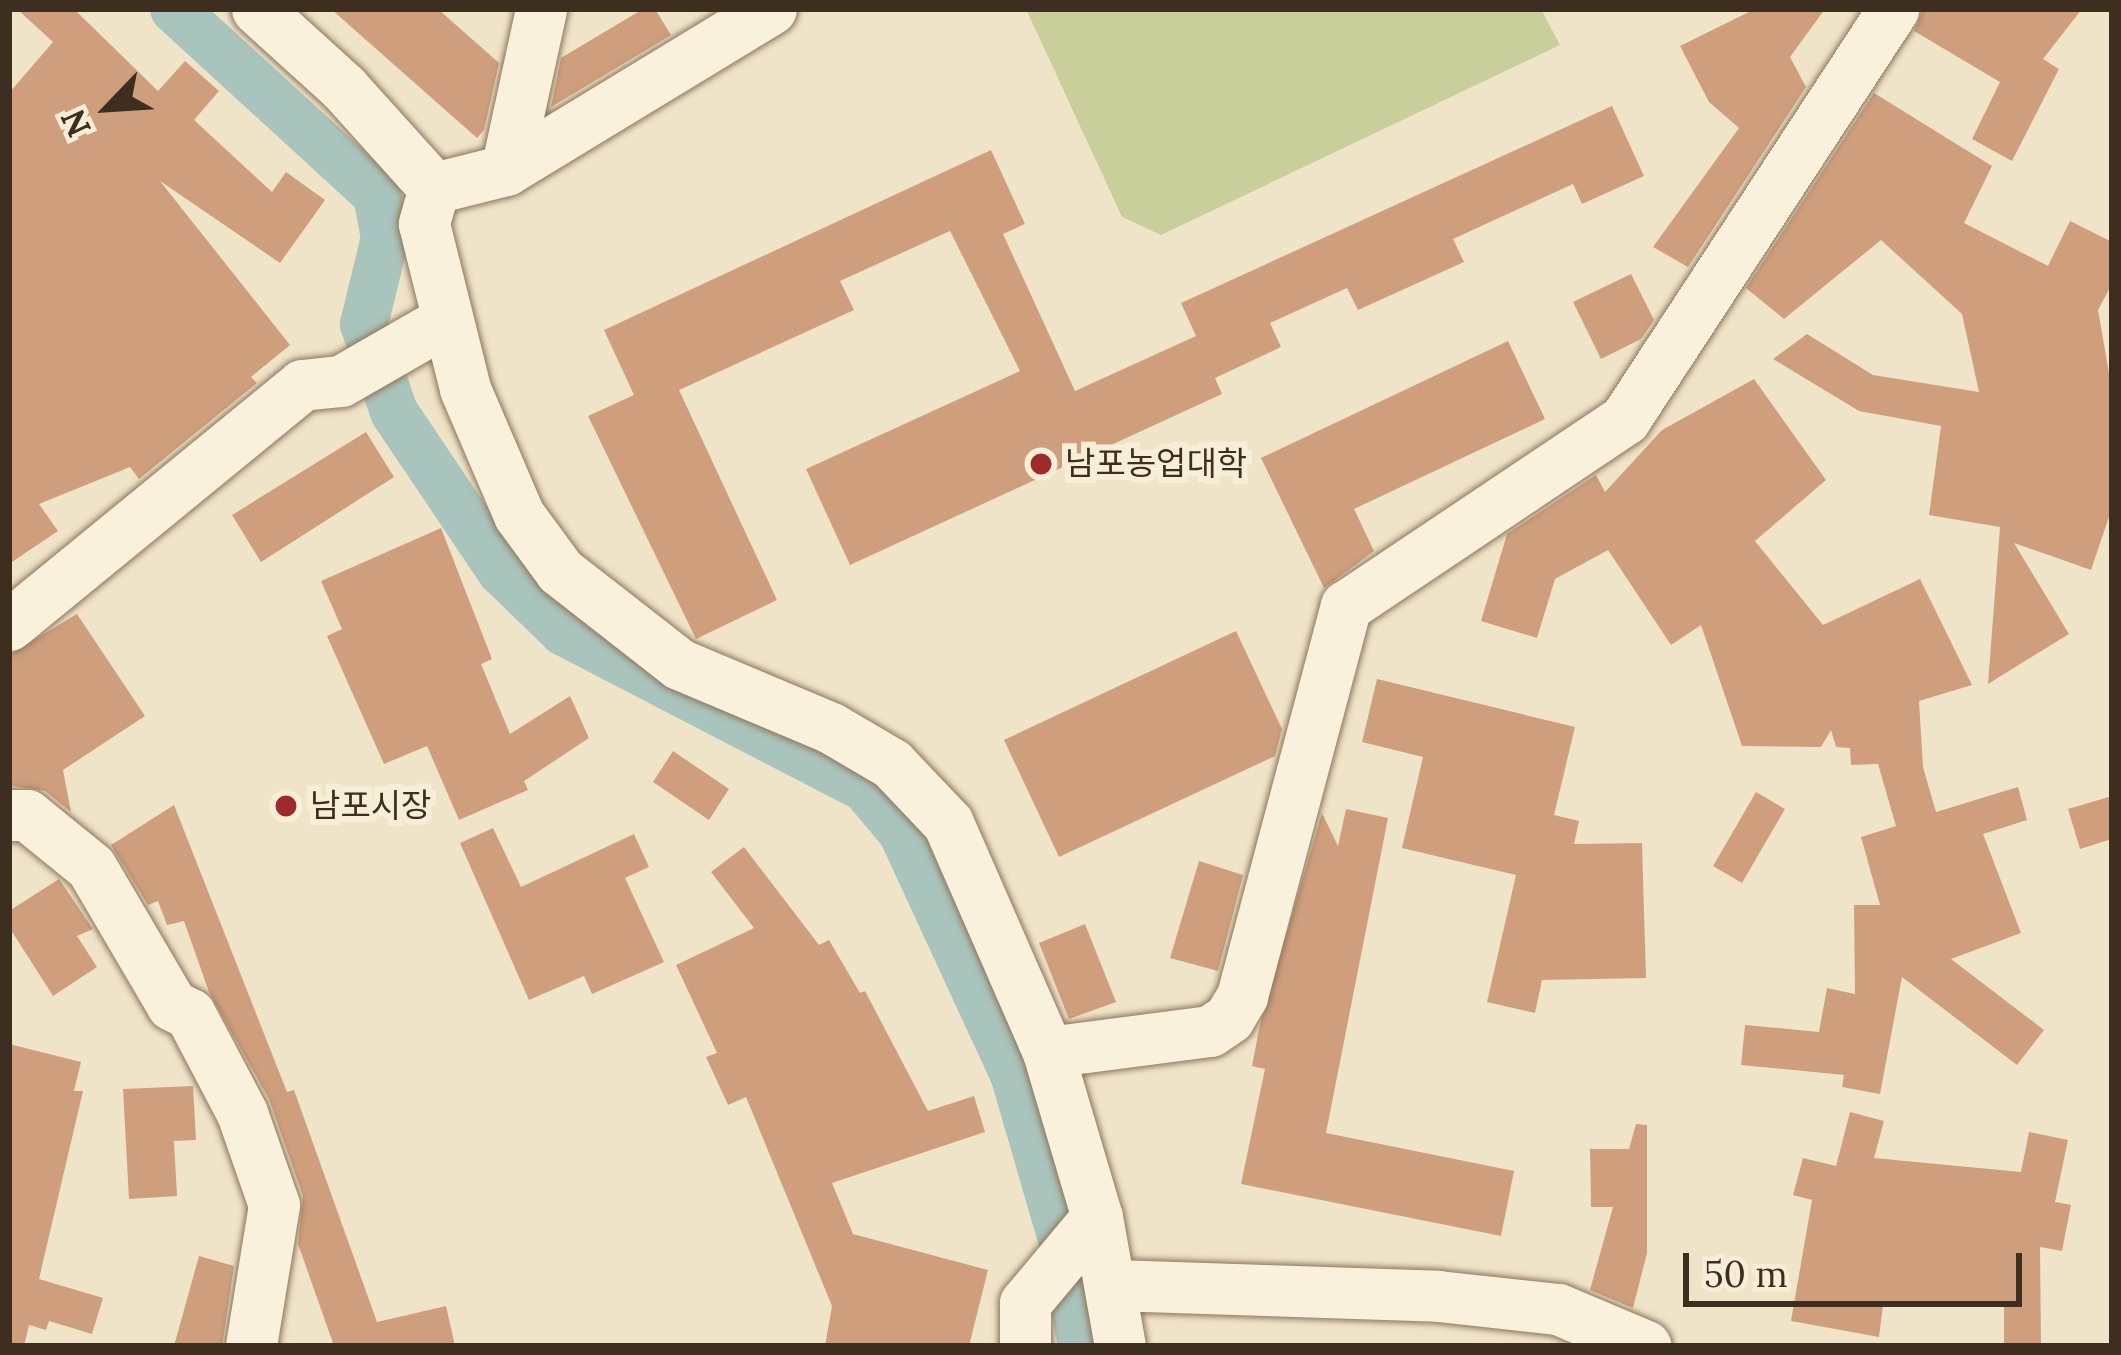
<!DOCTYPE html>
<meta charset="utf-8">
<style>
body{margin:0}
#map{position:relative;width:2121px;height:1355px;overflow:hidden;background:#f0e4c8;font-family:Lora,"Noto Sans KR",serif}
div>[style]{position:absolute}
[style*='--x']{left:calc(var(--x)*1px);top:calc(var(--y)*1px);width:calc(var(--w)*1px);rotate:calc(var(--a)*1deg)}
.green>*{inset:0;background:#c9cf9b}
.canal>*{height:48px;margin:-24px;padding:0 24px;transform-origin:24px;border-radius:24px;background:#a9c4bc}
.building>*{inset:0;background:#cf9f7d}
.roads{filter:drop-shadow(0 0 3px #8d765c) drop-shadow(0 0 3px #8d765c)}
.minor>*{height:51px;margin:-25.5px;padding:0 25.5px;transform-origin:25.5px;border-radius:25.5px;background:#faf1dc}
.dots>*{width:33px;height:33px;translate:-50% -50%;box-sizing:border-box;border:6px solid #f7eed8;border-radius:50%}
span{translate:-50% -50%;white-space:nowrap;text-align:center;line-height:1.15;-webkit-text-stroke:12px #f7eed8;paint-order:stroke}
.poi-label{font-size:33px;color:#3d2e20}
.left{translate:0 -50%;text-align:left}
.frame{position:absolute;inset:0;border:12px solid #3d2e20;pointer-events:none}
.north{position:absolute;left:48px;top:48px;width:120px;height:120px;-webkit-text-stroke:9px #f7eed8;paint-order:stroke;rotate:245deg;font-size:33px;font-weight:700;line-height:48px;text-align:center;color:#3d2e20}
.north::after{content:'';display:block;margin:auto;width:42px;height:54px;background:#3d2e20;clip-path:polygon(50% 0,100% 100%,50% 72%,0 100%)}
.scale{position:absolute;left:1683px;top:1253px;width:339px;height:54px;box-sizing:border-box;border:6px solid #3d2e20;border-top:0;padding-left:15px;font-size:36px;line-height:42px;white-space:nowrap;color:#3d2e20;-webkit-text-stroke:9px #f7eed8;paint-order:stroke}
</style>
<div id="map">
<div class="green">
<div style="clip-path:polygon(1026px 9px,1541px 9px,1560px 45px,1161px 235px,1122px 217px)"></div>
</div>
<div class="canal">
<div style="--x:174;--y:9;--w:275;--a:42.5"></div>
<div style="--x:377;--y:195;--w:44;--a:79.5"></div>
<div style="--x:385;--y:238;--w:89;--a:103.7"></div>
<div style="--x:364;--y:324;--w:93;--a:71.2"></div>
<div style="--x:394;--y:412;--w:192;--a:56.1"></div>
<div style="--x:501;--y:571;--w:88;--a:44.1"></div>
<div style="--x:564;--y:632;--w:339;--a:27.4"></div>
<div style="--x:865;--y:788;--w:57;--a:49.9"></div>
<div style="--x:902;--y:832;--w:267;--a:65.2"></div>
<div style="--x:1014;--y:1074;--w:183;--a:73.8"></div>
<div style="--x:1065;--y:1250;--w:97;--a:80"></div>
</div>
<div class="building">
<div style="clip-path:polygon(17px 9px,74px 9px,158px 91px,185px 61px,219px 91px,194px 120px,272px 192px,286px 172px,325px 200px,280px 263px,160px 181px,290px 345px,251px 377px,257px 383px,139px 479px,130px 467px,39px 504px,58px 531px,9px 564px,9px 93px,53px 42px)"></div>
<div style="clip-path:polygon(331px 9px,438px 9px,499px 63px,484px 130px,477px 138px)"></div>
<div style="clip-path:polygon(643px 9px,655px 9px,671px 35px,551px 107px,561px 58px)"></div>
<div style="clip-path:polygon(1755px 9px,1825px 9px,1790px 57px,1806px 87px,1688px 267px,1653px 247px,1739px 128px,1709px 102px,1680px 46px)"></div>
<div style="clip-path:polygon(1923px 9px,2082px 9px,2043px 59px,2059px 69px,2012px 161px,1972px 139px,2000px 82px,1914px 31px)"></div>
<div style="clip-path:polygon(1874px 93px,1992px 166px,1964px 223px,2048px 266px,2070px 221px,2112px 242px,2112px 284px,2098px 310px,2112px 390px,2112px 508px,2091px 570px,2014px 543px,2069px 634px,1988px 684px,2000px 527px,1929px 515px,1941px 426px,1859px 411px,1773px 359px,1807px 334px,1873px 375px,1979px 392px,1962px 314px,1881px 240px,1784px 319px,1746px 288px)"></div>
<div style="clip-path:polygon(1612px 106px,1644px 176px,1582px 204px,1573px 184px,1453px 239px,1464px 262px,1358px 310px,1347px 288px,1270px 323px,1281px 347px,1215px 378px,1222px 394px,850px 565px,806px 469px,1020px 371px,950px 231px,840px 281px,854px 310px,679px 390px,777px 600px,696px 639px,588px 416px,634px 395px,604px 330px,991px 150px,1025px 224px,1003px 234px,1075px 391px,1196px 336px,1181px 303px)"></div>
<div style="clip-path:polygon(1631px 274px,1654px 320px,1641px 339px,1601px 359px,1573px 302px)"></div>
<div style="clip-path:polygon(1508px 341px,1545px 419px,1354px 509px,1374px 551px,1324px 588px,1261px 458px)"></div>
<div style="clip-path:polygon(1754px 379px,1826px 480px,1755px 541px,1823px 625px,1920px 579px,1972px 685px,1919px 701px,1923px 767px,1936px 812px,2018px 787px,2027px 820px,1983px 834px,2021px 933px,1951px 959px,2044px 1030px,2017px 1065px,1902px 977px,1880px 1094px,1842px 1087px,1844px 1075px,1741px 1065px,1745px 1025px,1819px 1032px,1827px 988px,1855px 994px,1854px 905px,1880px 905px,1861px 837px,1896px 826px,1878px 764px,1851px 765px,1850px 748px,1836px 747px,1831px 730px,1821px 747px,1742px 746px,1701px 625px,1671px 645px,1608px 550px,1555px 579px,1537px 638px,1481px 621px,1507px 534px,1596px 475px,1605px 492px,1662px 430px)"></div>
<div style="clip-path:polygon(366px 432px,394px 477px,261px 562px,232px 515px)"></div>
<div style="clip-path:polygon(441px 528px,492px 659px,481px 664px,510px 734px,570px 696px,589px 738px,524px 781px,528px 790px,459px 820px,427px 746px,384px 764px,327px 636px,342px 629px,321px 581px)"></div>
<div style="clip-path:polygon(77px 614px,145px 716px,63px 770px,71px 812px,45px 791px,9px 785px,9px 655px)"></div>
<div style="clip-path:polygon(1236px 631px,1282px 729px,1275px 756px,1059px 857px,1004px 740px)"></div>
<div style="clip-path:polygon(1377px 679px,1575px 727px,1554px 815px,1579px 821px,1574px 844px,1642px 843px,1646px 978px,1542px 980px,1535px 1013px,1487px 1002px,1516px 875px,1402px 848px,1423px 757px,1362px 742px)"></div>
<div style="clip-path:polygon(673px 751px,729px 789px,709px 820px,653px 782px)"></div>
<div style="clip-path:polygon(1756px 792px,1785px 809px,1742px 883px,1713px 866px)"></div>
<div style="clip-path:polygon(2112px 796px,2112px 839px,2080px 849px,2068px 809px)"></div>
<div style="clip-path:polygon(174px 805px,287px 1092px,294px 1090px,377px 1322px,446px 1306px,455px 1346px,334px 1346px,298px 1244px,303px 1196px,269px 1099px,209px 992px,184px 921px,167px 925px,158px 901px,148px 905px,111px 845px)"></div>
<div style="clip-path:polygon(1346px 809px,1388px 818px,1326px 1133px,1514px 1171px,1501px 1236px,1241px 1184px,1265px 1069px,1252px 1066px,1260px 1024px,1322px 813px,1338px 846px)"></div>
<div style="clip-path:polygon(493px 828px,521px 887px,634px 834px,649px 867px,625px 878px,664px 962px,592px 994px,584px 976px,529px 1000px,460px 843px)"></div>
<div style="clip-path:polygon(744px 847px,819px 945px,829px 940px,860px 993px,865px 991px,928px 1111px,974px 1096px,985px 1132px,832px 1183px,853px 1234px,988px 1270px,969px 1346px,825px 1346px,832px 1306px,746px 1097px,728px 1105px,706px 1057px,717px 1053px,676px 965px,754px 928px,711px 872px)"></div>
<div style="clip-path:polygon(1199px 861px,1243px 875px,1218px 971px,1170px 958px)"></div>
<div style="clip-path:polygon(59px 879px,93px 929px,77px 936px,97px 967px,53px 996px,9px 927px,9px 911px)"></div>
<div style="clip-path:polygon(1085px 924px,1116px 1002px,1069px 1019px,1039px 943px)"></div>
<div style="clip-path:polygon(9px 1044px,81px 1062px,74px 1091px,83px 1091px,39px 1279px,103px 1298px,92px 1334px,49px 1321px,46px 1330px,29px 1325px,24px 1346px,9px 1345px)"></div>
<div style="clip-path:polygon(193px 1086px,196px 1140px,174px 1141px,177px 1196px,129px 1199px,123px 1089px)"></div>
<div style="clip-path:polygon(1850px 1112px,1884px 1121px,1874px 1158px,2021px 1172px,2029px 1132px,2068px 1140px,2055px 1202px,2071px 1205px,2062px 1251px,2040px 1247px,2041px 1346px,2004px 1346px,2004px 1305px,1883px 1305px,1879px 1337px,1791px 1321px,1812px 1200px,1793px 1195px,1803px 1158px,1836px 1166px)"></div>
<div style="clip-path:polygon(1636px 1124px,1647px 1125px,1647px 1253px,1633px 1308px,1590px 1290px,1613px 1207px,1591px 1207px,1590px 1149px,1629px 1149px)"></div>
<div style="clip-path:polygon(199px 1256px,234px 1266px,222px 1346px,174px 1346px)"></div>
</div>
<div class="roads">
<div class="minor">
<div style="--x:257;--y:9;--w:118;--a:42.2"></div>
<div style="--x:344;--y:88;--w:135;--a:48"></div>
<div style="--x:434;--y:188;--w:74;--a:-14"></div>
<div style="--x:506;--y:170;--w:310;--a:-31.3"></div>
<div style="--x:506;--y:170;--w:165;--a:-77.7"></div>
<div style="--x:434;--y:188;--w:37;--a:106"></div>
<div style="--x:424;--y:224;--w:170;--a:76"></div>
<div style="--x:465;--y:389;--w:137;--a:66.8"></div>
<div style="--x:519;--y:515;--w:69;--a:53.8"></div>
<div style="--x:560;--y:571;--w:151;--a:38"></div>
<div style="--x:679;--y:664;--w:165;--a:22.8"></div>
<div style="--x:831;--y:728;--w:71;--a:30.5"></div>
<div style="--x:892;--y:764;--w:81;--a:46.5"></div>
<div style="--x:948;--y:823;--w:250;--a:66.4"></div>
<div style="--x:1048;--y:1052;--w:172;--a:73.5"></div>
<div style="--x:1097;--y:1217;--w:131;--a:79.9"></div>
<div style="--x:9;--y:625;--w:379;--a:-39.3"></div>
<div style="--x:302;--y:385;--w:39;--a:-6"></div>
<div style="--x:341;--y:381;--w:122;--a:-29.9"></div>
<div style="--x:9;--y:815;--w:18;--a:0"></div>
<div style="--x:27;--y:815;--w:82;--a:39.1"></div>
<div style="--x:91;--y:867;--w:160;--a:59.6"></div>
<div style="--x:172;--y:1005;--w:20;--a:27"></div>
<div style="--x:190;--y:1014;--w:112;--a:62.3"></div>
<div style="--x:242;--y:1113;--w:97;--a:70.8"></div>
<div style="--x:274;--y:1205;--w:143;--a:99.3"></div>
<div style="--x:1048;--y:1052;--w:163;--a:-7.4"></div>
<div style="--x:1210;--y:1031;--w:23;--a:-34"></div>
<div style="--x:1229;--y:1018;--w:26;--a:-59"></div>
<div style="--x:1242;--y:996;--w:404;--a:-75.1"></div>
<div style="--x:1346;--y:606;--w:336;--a:-33.8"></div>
<div style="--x:1625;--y:419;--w:490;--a:-56.8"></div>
<div style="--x:1114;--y:1285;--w:324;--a:1.9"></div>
<div style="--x:1438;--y:1296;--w:121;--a:6.2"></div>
<div style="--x:1558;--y:1309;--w:95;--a:22.8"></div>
<div style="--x:1025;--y:1346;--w:43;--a:-90"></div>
<div style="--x:1025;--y:1303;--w:112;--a:-50.1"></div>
</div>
</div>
<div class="dots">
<div style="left:1041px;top:464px;background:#9e2a2b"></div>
<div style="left:286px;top:806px;background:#9e2a2b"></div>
</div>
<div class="poi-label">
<span class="left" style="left:1065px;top:464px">남포농업대학</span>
<span class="left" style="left:310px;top:806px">남포시장</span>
</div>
<div class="frame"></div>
<div class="north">N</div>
<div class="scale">50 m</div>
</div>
